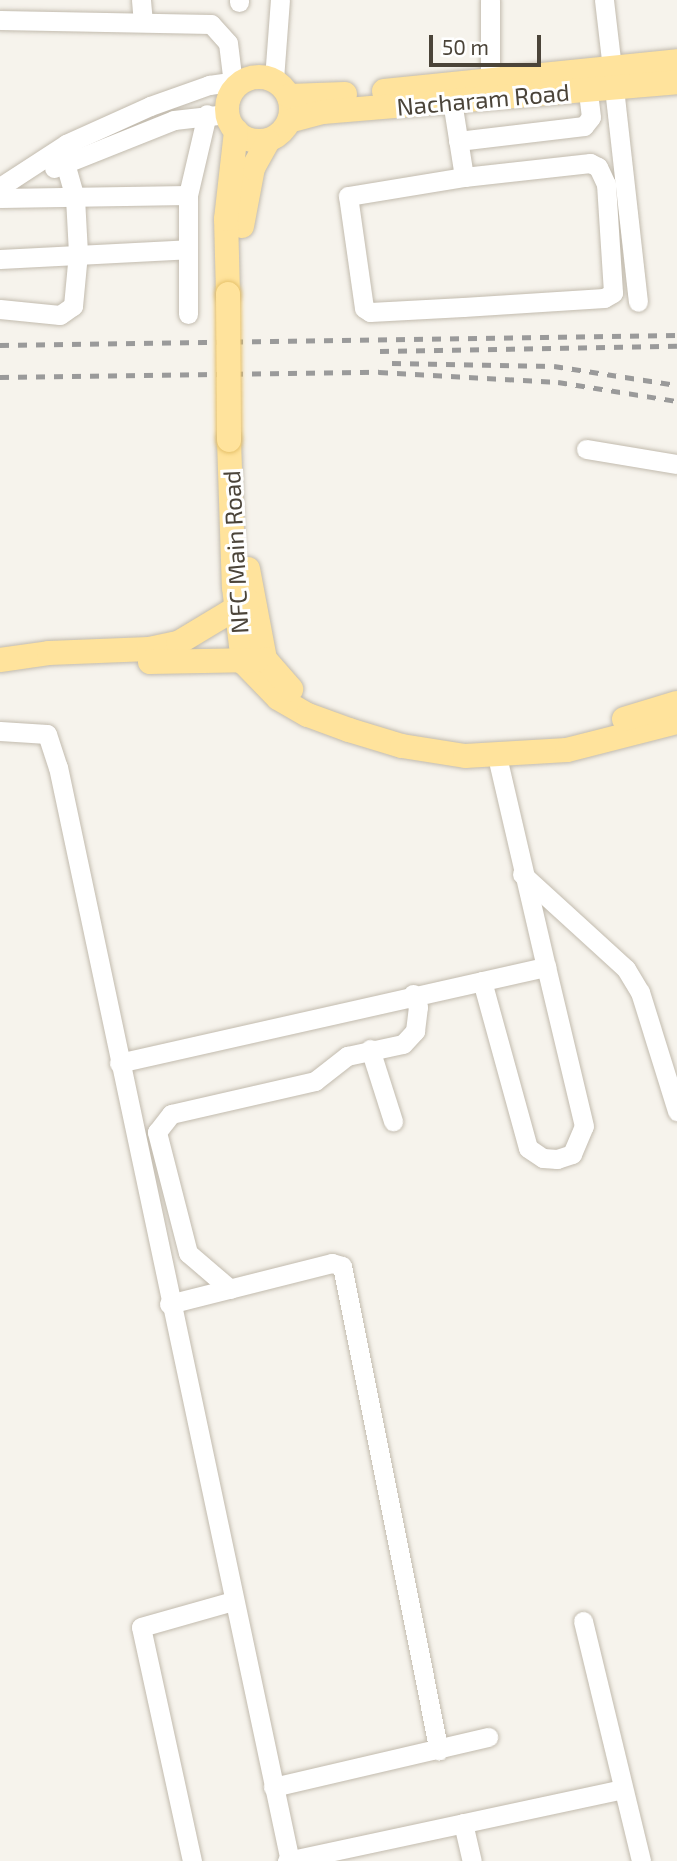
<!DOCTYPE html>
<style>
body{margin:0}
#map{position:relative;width:677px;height:1861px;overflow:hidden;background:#f6f3ec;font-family:"Exo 2",sans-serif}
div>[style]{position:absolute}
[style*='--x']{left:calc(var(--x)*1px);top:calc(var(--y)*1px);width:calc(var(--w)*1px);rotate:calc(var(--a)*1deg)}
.roads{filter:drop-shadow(0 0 2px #c2bbae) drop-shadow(0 0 2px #c2bbae)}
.minor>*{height:19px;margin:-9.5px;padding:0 9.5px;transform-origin:9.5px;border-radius:9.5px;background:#fff}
.major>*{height:24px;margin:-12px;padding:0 12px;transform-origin:12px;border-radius:12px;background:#ffe39c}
.major>.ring{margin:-12px;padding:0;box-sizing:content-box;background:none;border:24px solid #ffe39c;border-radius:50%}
.rail>*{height:4.5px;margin-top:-2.25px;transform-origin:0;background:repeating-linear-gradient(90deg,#9a9a9a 0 9px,transparent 0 18px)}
.bridges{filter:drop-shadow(0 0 2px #e6c16a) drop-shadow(0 0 2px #e6c16a)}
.major-bridge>*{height:24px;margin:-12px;padding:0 12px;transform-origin:12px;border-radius:12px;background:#ffe39c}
span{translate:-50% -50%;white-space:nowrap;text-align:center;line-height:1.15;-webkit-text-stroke:6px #fff;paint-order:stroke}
.street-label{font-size:24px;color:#4b4439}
.scale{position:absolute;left:429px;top:35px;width:112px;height:32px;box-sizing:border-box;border:4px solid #4b4439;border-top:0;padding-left:9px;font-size:21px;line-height:24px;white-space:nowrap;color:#4b4439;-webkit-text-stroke:5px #fff;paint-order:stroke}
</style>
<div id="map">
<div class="roads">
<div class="minor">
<div style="--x:141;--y:0;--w:22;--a:85"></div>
<div style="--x:490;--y:0;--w:79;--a:90"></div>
<div style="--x:604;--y:0;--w:68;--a:83.3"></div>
<div style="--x:239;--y:2;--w:2;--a:-90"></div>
<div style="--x:0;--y:20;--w:211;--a:1.1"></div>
<div style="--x:211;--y:24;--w:25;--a:48"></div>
<div style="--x:228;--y:43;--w:39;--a:83"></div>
<div style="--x:274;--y:79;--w:79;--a:-85.7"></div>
<div style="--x:614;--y:88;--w:215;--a:83.6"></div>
<div style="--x:452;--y:101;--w:77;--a:81"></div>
<div style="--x:464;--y:177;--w:127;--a:-6.3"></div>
<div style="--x:590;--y:163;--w:9;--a:27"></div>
<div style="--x:598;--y:167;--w:19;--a:65"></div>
<div style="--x:606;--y:184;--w:109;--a:86.3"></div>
<div style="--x:613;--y:293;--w:10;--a:151"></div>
<div style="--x:604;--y:298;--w:141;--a:176.3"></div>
<div style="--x:463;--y:307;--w:93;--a:176.9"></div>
<div style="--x:370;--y:312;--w:7;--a:-146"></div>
<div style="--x:364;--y:308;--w:113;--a:-98.1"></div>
<div style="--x:348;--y:196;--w:118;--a:-9.3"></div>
<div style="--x:458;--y:141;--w:127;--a:-6.8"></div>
<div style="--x:584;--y:126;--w:11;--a:-52"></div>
<div style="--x:591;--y:117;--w:26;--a:-97"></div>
<div style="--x:54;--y:168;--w:129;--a:-21.8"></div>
<div style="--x:174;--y:120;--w:53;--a:-6.5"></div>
<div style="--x:0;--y:187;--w:79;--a:-33.1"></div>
<div style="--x:66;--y:144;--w:92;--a:-24.3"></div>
<div style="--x:150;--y:106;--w:63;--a:-19.6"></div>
<div style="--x:209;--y:85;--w:34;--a:-8"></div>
<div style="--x:0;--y:198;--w:188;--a:-0.9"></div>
<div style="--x:188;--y:249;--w:65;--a:90"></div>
<div style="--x:0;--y:259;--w:188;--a:-3"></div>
<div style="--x:188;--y:249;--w:54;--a:-90"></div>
<div style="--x:188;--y:195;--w:83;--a:-76.8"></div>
<div style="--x:0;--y:309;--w:60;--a:5.7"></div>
<div style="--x:60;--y:315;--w:16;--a:-35"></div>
<div style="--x:73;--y:306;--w:53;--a:-84.6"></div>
<div style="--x:78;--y:253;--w:55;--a:-93.1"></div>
<div style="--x:75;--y:198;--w:32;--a:-106"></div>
<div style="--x:586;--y:449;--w:92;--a:9.4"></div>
<div style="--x:0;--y:731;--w:47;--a:3.7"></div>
<div style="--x:47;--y:734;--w:35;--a:72"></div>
<div style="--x:58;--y:767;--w:1118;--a:78.03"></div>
<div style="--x:522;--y:874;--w:141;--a:42.4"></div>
<div style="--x:626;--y:969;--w:27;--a:59"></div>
<div style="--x:640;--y:992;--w:125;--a:72.7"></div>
<div style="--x:482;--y:981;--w:173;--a:74.6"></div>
<div style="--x:528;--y:1148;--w:18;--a:34"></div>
<div style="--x:543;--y:1158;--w:14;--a:4"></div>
<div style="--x:557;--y:1159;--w:16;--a:-18"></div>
<div style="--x:572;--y:1154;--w:30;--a:-67"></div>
<div style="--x:584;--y:1126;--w:163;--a:-103.4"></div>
<div style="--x:370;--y:1049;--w:76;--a:72.3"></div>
<div style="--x:119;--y:1063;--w:438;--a:-12.7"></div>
<div style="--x:546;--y:967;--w:217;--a:-103.1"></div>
<div style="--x:230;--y:1289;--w:55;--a:-139.4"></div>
<div style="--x:188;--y:1253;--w:125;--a:-104.4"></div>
<div style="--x:157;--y:1132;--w:23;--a:-52"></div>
<div style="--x:171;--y:1114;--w:148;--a:-12.9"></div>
<div style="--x:315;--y:1081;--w:41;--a:-38"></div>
<div style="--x:347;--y:1056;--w:57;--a:-12.1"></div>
<div style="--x:403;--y:1044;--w:18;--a:-47"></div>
<div style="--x:415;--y:1031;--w:24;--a:-83"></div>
<div style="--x:418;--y:1007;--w:14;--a:-111"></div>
<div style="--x:169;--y:1304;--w:168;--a:-14.1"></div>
<div style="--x:332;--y:1263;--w:10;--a:17"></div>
<div style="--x:342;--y:1266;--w:494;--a:78.7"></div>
<div style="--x:583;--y:1621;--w:247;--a:76.4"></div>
<div style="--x:273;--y:1787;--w:221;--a:-13.1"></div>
<div style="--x:463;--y:1823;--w:39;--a:77"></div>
<div style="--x:192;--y:1861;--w:239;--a:-102.3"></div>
<div style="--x:141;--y:1627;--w:96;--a:-15.8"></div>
<div style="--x:287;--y:1861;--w:343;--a:-12.1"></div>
</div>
<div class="major">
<div class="ring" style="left:227px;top:77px;width:40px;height:40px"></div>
<div style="--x:384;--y:91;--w:295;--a:-5.8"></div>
<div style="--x:289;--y:96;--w:56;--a:-2"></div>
<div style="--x:289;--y:121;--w:35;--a:-15"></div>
<div style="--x:323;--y:112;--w:355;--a:-4.8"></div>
<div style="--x:242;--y:226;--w:59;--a:-79.3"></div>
<div style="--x:253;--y:168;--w:31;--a:-61"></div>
<div style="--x:228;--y:294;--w:75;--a:-91.5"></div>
<div style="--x:226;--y:219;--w:89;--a:-83.5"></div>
<div style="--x:229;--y:440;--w:147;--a:88.1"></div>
<div style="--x:234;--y:587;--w:76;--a:83.2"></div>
<div style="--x:243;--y:662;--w:50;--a:45.8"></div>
<div style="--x:278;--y:698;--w:34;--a:30"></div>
<div style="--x:308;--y:715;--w:44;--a:20.1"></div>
<div style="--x:349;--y:730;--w:55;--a:16.8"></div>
<div style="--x:402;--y:746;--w:64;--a:9"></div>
<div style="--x:465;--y:756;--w:102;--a:-3.4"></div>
<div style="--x:567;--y:750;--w:114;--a:-14.3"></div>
<div style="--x:248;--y:569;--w:92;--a:79.3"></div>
<div style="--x:265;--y:659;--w:40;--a:49"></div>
<div style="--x:0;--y:660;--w:49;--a:-8.1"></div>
<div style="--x:49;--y:653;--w:100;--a:-2.3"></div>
<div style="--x:149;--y:649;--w:30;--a:-12"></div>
<div style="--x:178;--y:643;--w:82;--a:-31"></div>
<div style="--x:150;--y:662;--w:107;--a:-1.1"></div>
<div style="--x:624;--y:719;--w:55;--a:-16.8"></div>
</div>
</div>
<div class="rail">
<div style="--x:0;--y:345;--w:677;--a:-0.85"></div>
<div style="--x:380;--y:351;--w:297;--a:-1"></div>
<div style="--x:392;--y:363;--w:162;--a:1.1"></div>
<div style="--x:554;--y:366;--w:124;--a:8.8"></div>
<div style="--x:0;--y:377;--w:379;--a:-0.8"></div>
<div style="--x:379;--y:372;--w:179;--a:3.2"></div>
<div style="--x:558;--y:382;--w:121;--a:9.1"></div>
</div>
<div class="bridges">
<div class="major-bridge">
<div style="--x:228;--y:294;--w:146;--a:89.6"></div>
</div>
</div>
<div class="street-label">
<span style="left:483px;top:99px;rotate:-5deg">Nacharam Road</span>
<span style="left:235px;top:552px;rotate:-93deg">NFC Main Road</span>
</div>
<div class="scale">50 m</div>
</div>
